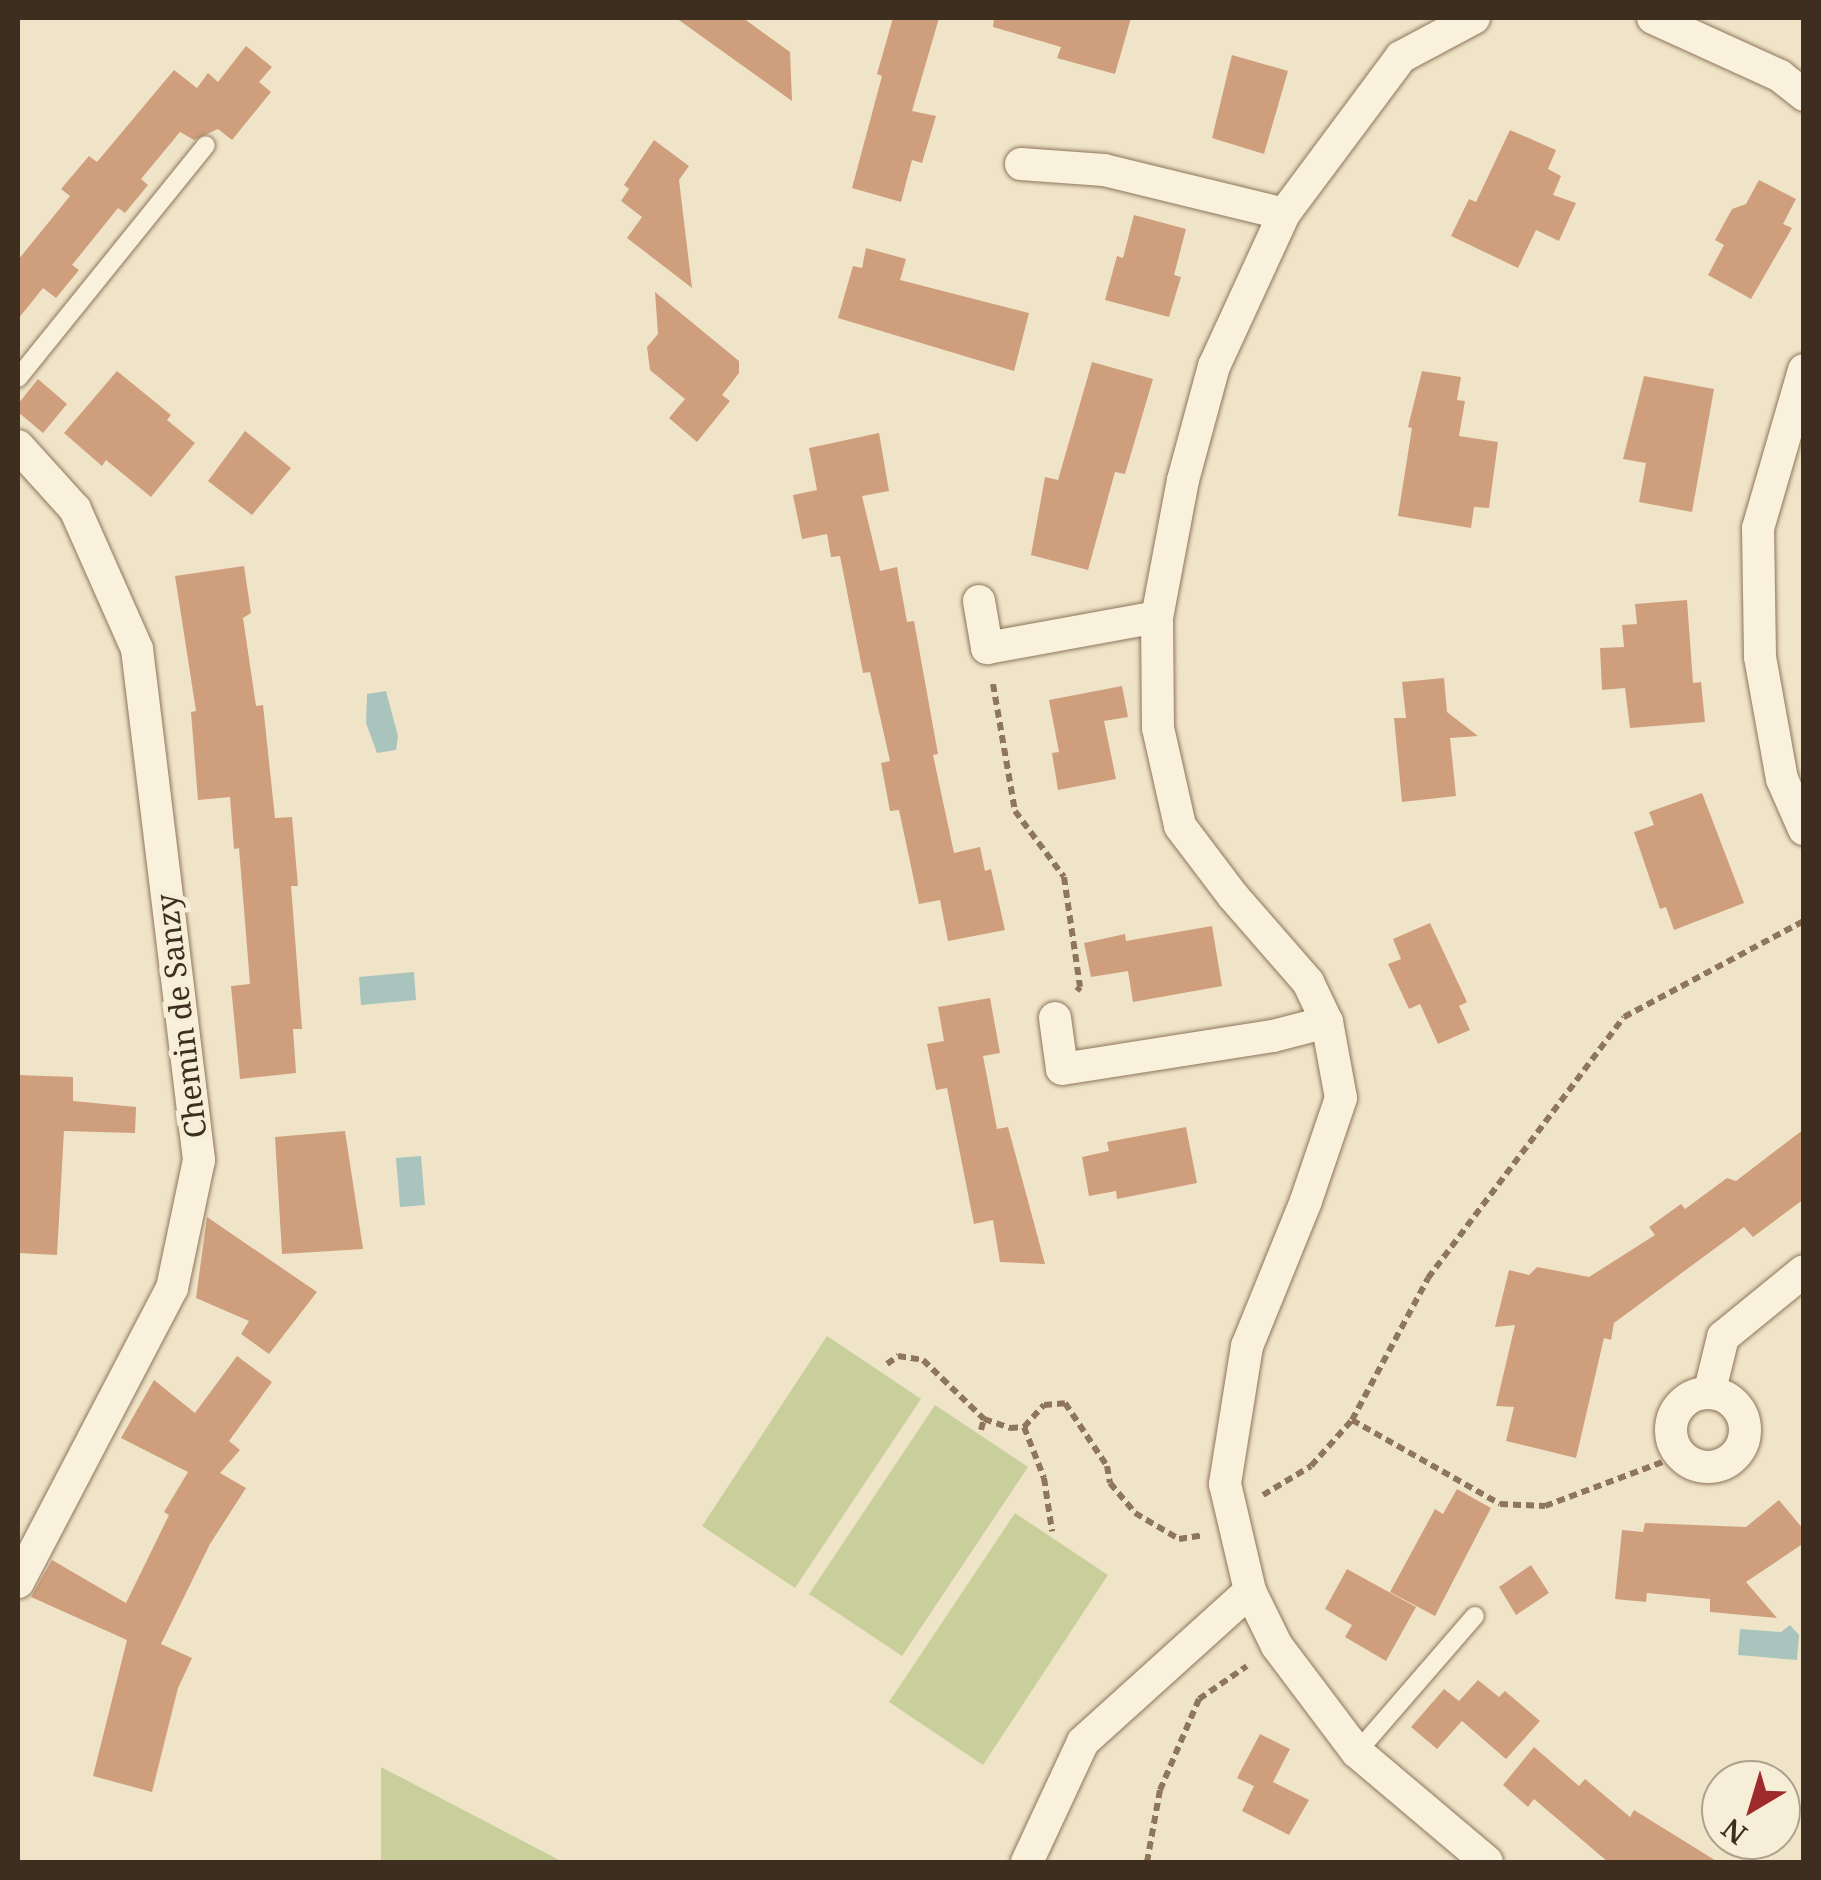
<!DOCTYPE html>
<style>
body{margin:0}
#map{position:relative;width:1821px;height:1880px;overflow:hidden;background:#f0e4c8;font-family:"Noto Serif",serif}
div>[style]{position:absolute}
[style*='--x']{left:calc(var(--x)*1px);top:calc(var(--y)*1px);width:calc(var(--w)*1px);rotate:calc(var(--a)*1deg)}
.green>*{inset:0;background:#c9cf9b}
.water>*{inset:0;background:#a9c4bc}
.building>*{inset:0;background:#cf9f7d}
.path>*{height:6px;margin-top:-3px;transform-origin:0;background:repeating-linear-gradient(90deg,#8d765c 0 8px,transparent 0 13px)}
.roads{filter:drop-shadow(0 0 2px #8d765c) drop-shadow(0 0 2px #8d765c)}
.service>*{height:18px;margin:-9px;padding:0 9px;transform-origin:9px;border-radius:9px;background:#faf1dc}
.minor>*{height:32px;margin:-16px;padding:0 16px;transform-origin:16px;border-radius:16px;background:#faf1dc}
.minor>.ring{margin:-16px;padding:0;box-sizing:content-box;background:none;border:32px solid #faf1dc;border-radius:50%}
span{translate:-50% -50%;white-space:nowrap;text-align:center;line-height:1.15;-webkit-text-stroke:10px #f7eed8;paint-order:stroke}
.street-label{font-size:30px;color:#3d2e20}
.frame{position:absolute;inset:0;border:20px solid #3d2e20;pointer-events:none}
.north{position:absolute;left:1701px;top:1760px;width:100px;height:100px;box-sizing:border-box;background:#f7eed8;border:2px solid #ada18e;border-radius:50%;rotate:218deg;font-size:28px;font-weight:700;line-height:40px;text-align:center;color:#3d2e20}
.north::after{content:'';display:block;margin:auto;width:35px;height:45px;background:#9e2a2b;clip-path:polygon(50% 0,100% 100%,50% 72%,0 100%)}
</style>
<div id="map">
<div class="green">
<div style="clip-path:polygon(827px 1336px,921px 1399px,795px 1588px,702px 1526px)"></div>
<div style="clip-path:polygon(935px 1405px,1028px 1467px,902px 1656px,809px 1594px)"></div>
<div style="clip-path:polygon(1015px 1513px,1108px 1575px,983px 1765px,889px 1702px)"></div>
<div style="clip-path:polygon(381px 1767px,563px 1862px,564px 1862px,381px 1862px)"></div>
</div>
<div class="water">
<div style="clip-path:polygon(386px 691px,398px 736px,396px 750px,377px 753px,366px 723px,367px 694px)"></div>
<div style="clip-path:polygon(414px 972px,416px 1000px,361px 1005px,359px 977px)"></div>
<div style="clip-path:polygon(421px 1156px,425px 1205px,400px 1207px,396px 1158px)"></div>
<div style="clip-path:polygon(1790px 1625px,1799px 1635px,1797px 1660px,1738px 1655px,1740px 1629px,1781px 1632px)"></div>
</div>
<div class="building">
<div style="clip-path:polygon(676px 18px,743px 18px,790px 52px,792px 101px)"></div>
<div style="clip-path:polygon(893px 18px,939px 18px,912px 111px,936px 116px,922px 163px,912px 160px,901px 202px,852px 188px,882px 76px,877px 74px)"></div>
<div style="clip-path:polygon(994px 18px,1131px 18px,1115px 74px,1057px 58px,1061px 47px,993px 27px)"></div>
<div style="clip-path:polygon(246px 46px,272px 67px,259px 82px,271px 92px,232px 140px,218px 129px,194px 140px,180px 132px,141px 179px,148px 185px,125px 213px,118px 208px,72px 265px,79px 270px,56px 298px,43px 288px,18px 319px,18px 260px,70px 196px,61px 189px,89px 156px,97px 162px,174px 70px,197px 88px,208px 73px,218px 82px)"></div>
<div style="clip-path:polygon(1232px 55px,1288px 71px,1264px 154px,1212px 138px)"></div>
<div style="clip-path:polygon(1510px 130px,1556px 150px,1548px 169px,1561px 176px,1553px 195px,1576px 203px,1559px 241px,1536px 230px,1518px 268px,1451px 236px,1469px 199px,1476px 202px)"></div>
<div style="clip-path:polygon(654px 140px,689px 166px,679px 180px,692px 288px,627px 238px,642px 217px,621px 201px,629px 189px,624px 185px)"></div>
<div style="clip-path:polygon(1759px 180px,1796px 199px,1783px 224px,1792px 228px,1751px 299px,1708px 275px,1724px 245px,1715px 240px,1732px 209px,1746px 204px)"></div>
<div style="clip-path:polygon(1134px 215px,1186px 229px,1174px 275px,1181px 277px,1169px 317px,1105px 300px,1117px 256px,1123px 258px)"></div>
<div style="clip-path:polygon(866px 248px,906px 259px,900px 280px,1029px 313px,1014px 371px,838px 318px,853px 266px,862px 268px)"></div>
<div style="clip-path:polygon(655px 292px,739px 361px,739px 373px,722px 395px,730px 401px,697px 442px,669px 418px,685px 399px,650px 370px,647px 347px,658px 334px)"></div>
<div style="clip-path:polygon(1092px 362px,1153px 379px,1125px 474px,1115px 472px,1088px 570px,1031px 555px,1045px 477px,1058px 480px)"></div>
<div style="clip-path:polygon(117px 371px,171px 415px,167px 420px,195px 443px,151px 497px,106px 460px,102px 466px,64px 433px)"></div>
<div style="clip-path:polygon(1422px 371px,1461px 377px,1457px 400px,1465px 401px,1459px 436px,1498px 442px,1489px 508px,1474px 507px,1471px 528px,1398px 516px,1412px 428px,1408px 427px)"></div>
<div style="clip-path:polygon(1644px 376px,1714px 389px,1692px 512px,1639px 502px,1646px 463px,1623px 459px)"></div>
<div style="clip-path:polygon(38px 379px,67px 404px,43px 433px,18px 412px,18px 404px)"></div>
<div style="clip-path:polygon(245px 431px,291px 468px,252px 515px,208px 481px)"></div>
<div style="clip-path:polygon(879px 433px,889px 491px,862px 496px,880px 571px,897px 567px,907px 622px,914px 621px,938px 754px,933px 755px,954px 853px,980px 847px,985px 871px,991px 869px,1005px 930px,948px 941px,940px 900px,919px 904px,899px 810px,890px 811px,881px 763px,890px 761px,870px 672px,863px 673px,840px 556px,831px 557px,827px 534px,802px 539px,793px 495px,817px 490px,809px 448px)"></div>
<div style="clip-path:polygon(244px 566px,251px 613px,243px 618px,256px 706px,263px 705px,275px 818px,292px 817px,298px 886px,291px 886px,302px 1029px,293px 1029px,296px 1073px,240px 1079px,231px 986px,250px 984px,239px 848px,234px 849px,230px 797px,198px 800px,191px 712px,196px 711px,175px 576px)"></div>
<div style="clip-path:polygon(1687px 600px,1693px 683px,1701px 682px,1705px 722px,1630px 728px,1625px 688px,1602px 690px,1600px 648px,1624px 647px,1622px 625px,1637px 624px,1635px 604px)"></div>
<div style="clip-path:polygon(1444px 678px,1447px 712px,1478px 736px,1450px 738px,1456px 796px,1402px 802px,1394px 718px,1406px 718px,1402px 682px)"></div>
<div style="clip-path:polygon(1122px 686px,1128px 717px,1104px 721px,1116px 779px,1058px 790px,1052px 753px,1059px 752px,1049px 700px)"></div>
<div style="clip-path:polygon(1702px 793px,1744px 903px,1674px 930px,1666px 907px,1660px 909px,1634px 832px,1654px 825px,1649px 812px)"></div>
<div style="clip-path:polygon(1430px 923px,1467px 1002px,1459px 1006px,1470px 1030px,1438px 1044px,1420px 1004px,1409px 1009px,1388px 964px,1401px 959px,1393px 939px)"></div>
<div style="clip-path:polygon(1212px 926px,1222px 986px,1133px 1002px,1128px 971px,1091px 977px,1084px 943px,1125px 934px,1126px 941px)"></div>
<div style="clip-path:polygon(990px 998px,1000px 1053px,983px 1056px,997px 1129px,1008px 1127px,1045px 1264px,1000px 1262px,993px 1220px,974px 1224px,947px 1088px,936px 1090px,927px 1044px,944px 1041px,938px 1007px)"></div>
<div style="clip-path:polygon(18px 1075px,73px 1077px,73px 1101px,136px 1107px,135px 1133px,64px 1131px,57px 1255px,18px 1253px)"></div>
<div style="clip-path:polygon(1186px 1127px,1197px 1183px,1117px 1199px,1116px 1191px,1089px 1196px,1082px 1157px,1109px 1151px,1107px 1142px)"></div>
<div style="clip-path:polygon(1804px 1129px,1804px 1199px,1753px 1237px,1744px 1227px,1614px 1323px,1611px 1340px,1604px 1338px,1576px 1458px,1506px 1441px,1514px 1407px,1496px 1406px,1515px 1325px,1495px 1327px,1509px 1270px,1529px 1275px,1537px 1267px,1589px 1277px,1655px 1235px,1649px 1227px,1681px 1204px,1685px 1209px,1727px 1178px,1736px 1181px)"></div>
<div style="clip-path:polygon(345px 1131px,363px 1249px,282px 1254px,275px 1137px)"></div>
<div style="clip-path:polygon(207px 1217px,317px 1292px,269px 1354px,241px 1334px,249px 1321px,196px 1298px)"></div>
<div style="clip-path:polygon(237px 1356px,272px 1382px,229px 1441px,240px 1450px,220px 1473px,246px 1488px,210px 1544px,161px 1644px,192px 1658px,178px 1688px,152px 1792px,93px 1776px,127px 1640px,31px 1597px,52px 1560px,126px 1603px,169px 1515px,164px 1512px,188px 1472px,121px 1438px,154px 1380px,195px 1413px)"></div>
<div style="clip-path:polygon(1457px 1489px,1491px 1508px,1435px 1616px,1390px 1592px,1435px 1509px,1443px 1514px)"></div>
<div style="clip-path:polygon(1779px 1500px,1804px 1530px,1804px 1543px,1746px 1582px,1777px 1618px,1710px 1612px,1710px 1599px,1647px 1593px,1646px 1602px,1615px 1599px,1622px 1530px,1643px 1532px,1645px 1523px,1746px 1527px)"></div>
<div style="clip-path:polygon(1531px 1565px,1549px 1593px,1516px 1615px,1499px 1587px)"></div>
<div style="clip-path:polygon(1347px 1569px,1416px 1607px,1386px 1661px,1345px 1637px,1352px 1625px,1325px 1609px)"></div>
<div style="clip-path:polygon(1478px 1680px,1499px 1697px,1505px 1691px,1540px 1721px,1506px 1759px,1462px 1721px,1437px 1749px,1411px 1727px,1444px 1689px,1459px 1701px)"></div>
<div style="clip-path:polygon(1260px 1734px,1290px 1749px,1273px 1782px,1309px 1800px,1289px 1835px,1242px 1811px,1254px 1786px,1237px 1778px)"></div>
<div style="clip-path:polygon(1534px 1747px,1579px 1786px,1585px 1779px,1630px 1817px,1634px 1810px,1718px 1862px,1608px 1862px,1534px 1799px,1528px 1807px,1503px 1785px)"></div>
</div>
<div class="path">
<div style="--x:993;--y:684;--w:129;--a:80.2"></div>
<div style="--x:1015;--y:811;--w:82;--a:53.4"></div>
<div style="--x:1064;--y:877;--w:111;--a:81.7"></div>
<div style="--x:1080;--y:987;--w:5;--a:127"></div>
<div style="--x:887;--y:1364;--w:14;--a:-36"></div>
<div style="--x:898;--y:1356;--w:25;--a:9"></div>
<div style="--x:923;--y:1360;--w:85;--a:44"></div>
<div style="--x:984;--y:1419;--w:28;--a:19"></div>
<div style="--x:1010;--y:1428;--w:14;--a:-4"></div>
<div style="--x:1024;--y:1427;--w:30;--a:-48"></div>
<div style="--x:1044;--y:1405;--w:21;--a:-5"></div>
<div style="--x:1065;--y:1403;--w:76;--a:56.3"></div>
<div style="--x:1107;--y:1466;--w:17;--a:80"></div>
<div style="--x:1110;--y:1483;--w:39;--a:50"></div>
<div style="--x:1135;--y:1513;--w:51;--a:30.6"></div>
<div style="--x:1179;--y:1539;--w:24;--a:-9"></div>
<div style="--x:1352;--y:1420;--w:170;--a:29.6"></div>
<div style="--x:1500;--y:1504;--w:45;--a:2.5"></div>
<div style="--x:1545;--y:1506;--w:143;--a:-20.5"></div>
<div style="--x:1024;--y:1427;--w:55;--a:68.6"></div>
<div style="--x:1044;--y:1478;--w:54;--a:81.4"></div>
<div style="--x:981;--y:1430;--w:11;--a:-75"></div>
<div style="--x:1263;--y:1495;--w:56;--a:-31.1"></div>
<div style="--x:1311;--y:1466;--w:62;--a:-48.3"></div>
<div style="--x:1352;--y:1420;--w:161;--a:-61.8"></div>
<div style="--x:1428;--y:1278;--w:326;--a:-53.1"></div>
<div style="--x:1624;--y:1017;--w:204;--a:-28.1"></div>
<div style="--x:1147;--y:1862;--w:73;--a:-79.8"></div>
<div style="--x:1160;--y:1790;--w:99;--a:-66.8"></div>
<div style="--x:1199;--y:1699;--w:58;--a:-34.5"></div>
</div>
<div class="roads">
<div class="service">
<div style="--x:18;--y:378;--w:299;--a:-51.1"></div>
<div style="--x:1357;--y:1752;--w:180;--a:-49.1"></div>
</div>
<div class="minor">
<div style="--x:1474;--y:18;--w:83;--a:151.9"></div>
<div style="--x:1401;--y:57;--w:196;--a:126.7"></div>
<div style="--x:1284;--y:214;--w:167;--a:114.7"></div>
<div style="--x:1214;--y:366;--w:118;--a:105.2"></div>
<div style="--x:1183;--y:480;--w:139;--a:100.7"></div>
<div style="--x:1157;--y:617;--w:111;--a:89.5"></div>
<div style="--x:1158;--y:728;--w:100;--a:77.3"></div>
<div style="--x:1180;--y:826;--w:88;--a:52.9"></div>
<div style="--x:1233;--y:896;--w:114;--a:48.9"></div>
<div style="--x:1308;--y:982;--w:44;--a:64.6"></div>
<div style="--x:1327;--y:1022;--w:77;--a:79.6"></div>
<div style="--x:1341;--y:1098;--w:109;--a:108.8"></div>
<div style="--x:1306;--y:1201;--w:157;--a:112.1"></div>
<div style="--x:1247;--y:1346;--w:140;--a:99.1"></div>
<div style="--x:1225;--y:1484;--w:110;--a:76.8"></div>
<div style="--x:1250;--y:1591;--w:61;--a:63.9"></div>
<div style="--x:1277;--y:1646;--w:133;--a:53"></div>
<div style="--x:1357;--y:1752;--w:170;--a:40.2"></div>
<div style="--x:1653;--y:18;--w:140;--a:24.5"></div>
<div style="--x:1780;--y:76;--w:31;--a:38"></div>
<div style="--x:1021;--y:164;--w:83;--a:4.1"></div>
<div style="--x:1104;--y:170;--w:185;--a:13.7"></div>
<div style="--x:1804;--y:370;--w:165;--a:106.2"></div>
<div style="--x:1758;--y:528;--w:129;--a:89.1"></div>
<div style="--x:1760;--y:657;--w:124;--a:79.8"></div>
<div style="--x:1782;--y:779;--w:55;--a:66.3"></div>
<div style="--x:18;--y:446;--w:85;--a:47.9"></div>
<div style="--x:75;--y:509;--w:153;--a:66.1"></div>
<div style="--x:137;--y:649;--w:515;--a:83.08"></div>
<div style="--x:199;--y:1160;--w:131;--a:101.9"></div>
<div style="--x:172;--y:1288;--w:332;--a:117.6"></div>
<div style="--x:979;--y:601;--w:48;--a:80.3"></div>
<div style="--x:987;--y:648;--w:173;--a:-10.3"></div>
<div style="--x:1055;--y:1018;--w:51;--a:82.2"></div>
<div style="--x:1062;--y:1069;--w:214;--a:-8.9"></div>
<div style="--x:1273;--y:1036;--w:56;--a:-14.5"></div>
<div style="--x:1710;--y:1390;--w:55;--a:-76.2"></div>
<div style="--x:1723;--y:1337;--w:104;--a:-39.2"></div>
<div class="ring" style="left:1671px;top:1393px;width:42px;height:42px"></div>
<div style="--x:1027;--y:1862;--w:132;--a:-65"></div>
<div style="--x:1083;--y:1742;--w:225;--a:-42.1"></div>
</div>
</div>
<div class="street-label">
<span style="left:181px;top:1016px;rotate:-97deg">Chemin de Sanzy</span>
</div>
<div class="frame"></div>
<div class="north">N</div>
</div>
